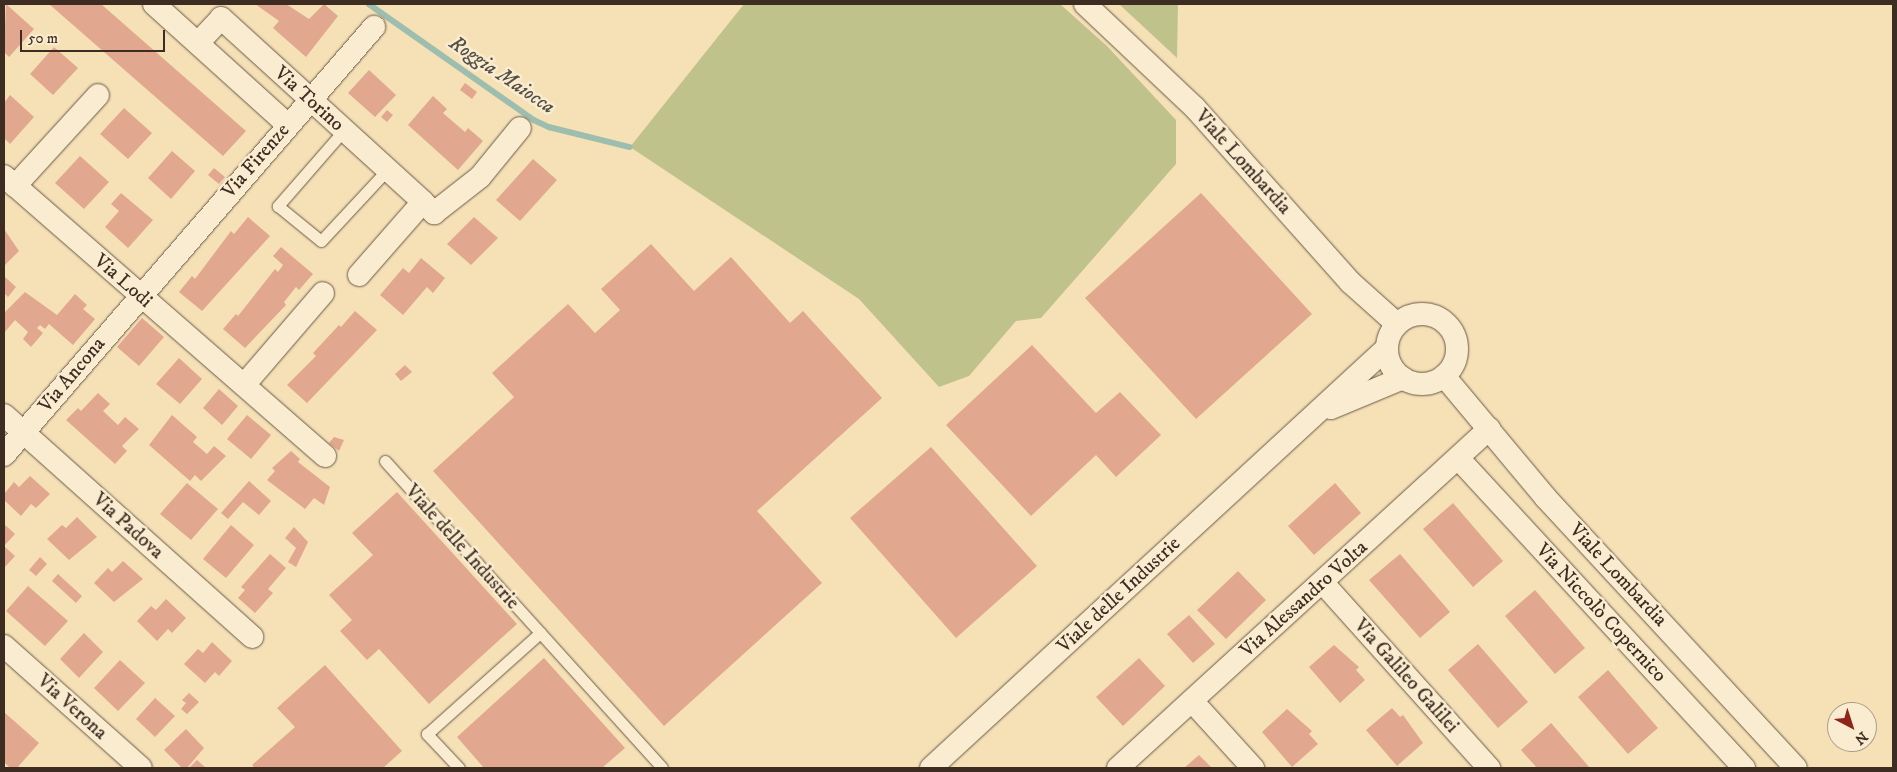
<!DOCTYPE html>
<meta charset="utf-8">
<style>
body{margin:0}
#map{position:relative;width:1897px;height:772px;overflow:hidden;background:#f6e1b7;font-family:"IM FELL DW Pica",serif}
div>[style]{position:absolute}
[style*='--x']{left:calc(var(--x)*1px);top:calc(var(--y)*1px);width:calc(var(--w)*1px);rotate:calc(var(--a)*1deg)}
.green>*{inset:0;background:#c0c28c}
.stream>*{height:5.5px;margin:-2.75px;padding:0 2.75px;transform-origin:2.75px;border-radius:2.75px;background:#9dbeae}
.building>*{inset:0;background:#e1a88f}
.roads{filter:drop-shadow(0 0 1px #6b5947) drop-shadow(0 0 1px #6b5947)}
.service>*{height:11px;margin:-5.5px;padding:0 5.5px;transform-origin:5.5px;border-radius:5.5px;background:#f9ecd0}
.minor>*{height:22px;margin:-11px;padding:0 11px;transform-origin:11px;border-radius:11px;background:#f9ecd0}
.minor>.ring{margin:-11px;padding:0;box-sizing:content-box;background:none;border:22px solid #f9ecd0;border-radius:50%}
span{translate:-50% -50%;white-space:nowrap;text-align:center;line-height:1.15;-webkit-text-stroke:5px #f9ecd0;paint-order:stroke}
.street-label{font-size:20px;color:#3d2c22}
.water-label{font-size:21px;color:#555045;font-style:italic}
.frame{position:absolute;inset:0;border:5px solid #3d2c22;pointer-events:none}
.north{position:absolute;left:1827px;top:702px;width:50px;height:50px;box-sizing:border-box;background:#f9ecd0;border:1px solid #ae9f8a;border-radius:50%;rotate:140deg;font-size:14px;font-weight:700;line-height:20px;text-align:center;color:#3d2c22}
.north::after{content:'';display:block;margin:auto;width:18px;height:22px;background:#8f2418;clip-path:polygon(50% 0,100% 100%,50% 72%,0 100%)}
.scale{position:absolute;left:20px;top:30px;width:145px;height:22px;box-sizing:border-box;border:2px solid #3d2c22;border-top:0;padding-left:6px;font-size:15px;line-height:18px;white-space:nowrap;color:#3d2c22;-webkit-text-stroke:4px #f9ecd0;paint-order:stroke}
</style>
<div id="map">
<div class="green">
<div style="clip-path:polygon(744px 4px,1060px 4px,1107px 46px,1176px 120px,1176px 164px,1041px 318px,1016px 321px,969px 376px,939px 387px,859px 299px,630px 147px)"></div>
<div style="clip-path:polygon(1119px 4px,1178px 4px,1177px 58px)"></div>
</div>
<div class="stream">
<div style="--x:369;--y:4;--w:202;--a:35.1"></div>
<div style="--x:534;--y:120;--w:17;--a:25"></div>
<div style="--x:549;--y:127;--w:83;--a:13.9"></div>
</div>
<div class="building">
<div style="clip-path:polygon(6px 4px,34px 29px,9px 57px,4px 52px)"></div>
<div style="clip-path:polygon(49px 4px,101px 4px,246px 131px,223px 156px)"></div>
<div style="clip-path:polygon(255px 4px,286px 4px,309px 19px,324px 4px,338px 16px,306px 57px,273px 28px,279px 21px)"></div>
<div style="clip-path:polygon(54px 47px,78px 68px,53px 95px,30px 74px)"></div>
<div style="clip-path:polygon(369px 70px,396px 95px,375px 117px,348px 93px)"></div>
<div style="clip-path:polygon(465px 83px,477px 92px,472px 99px,460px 90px)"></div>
<div style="clip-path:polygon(10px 95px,34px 117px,10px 144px,4px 138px,4px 103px)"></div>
<div style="clip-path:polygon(433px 96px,447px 109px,443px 113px,465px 132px,468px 128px,483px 141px,458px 170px,408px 125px)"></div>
<div style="clip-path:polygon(124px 108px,152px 133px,128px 159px,100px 134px)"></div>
<div style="clip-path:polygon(387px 110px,393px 115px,387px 122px,381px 117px)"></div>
<div style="clip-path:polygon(172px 151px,195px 171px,171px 199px,148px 178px)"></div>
<div style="clip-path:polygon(80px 156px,109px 182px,84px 209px,55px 183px)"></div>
<div style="clip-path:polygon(533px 159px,557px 180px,520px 221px,496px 200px)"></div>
<div style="clip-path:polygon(214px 168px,225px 177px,219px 184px,208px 175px)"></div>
<div style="clip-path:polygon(121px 193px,153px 220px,128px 248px,105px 227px,119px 211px,111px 204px)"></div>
<div style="clip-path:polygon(1201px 193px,1312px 314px,1196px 419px,1085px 298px)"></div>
<div style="clip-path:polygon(248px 217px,270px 236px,202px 311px,179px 292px,192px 276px,195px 279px,231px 231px,234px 234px)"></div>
<div style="clip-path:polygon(474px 217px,498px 238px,471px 265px,447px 244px)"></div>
<div style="clip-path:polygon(4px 229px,19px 251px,4px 266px)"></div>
<div style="clip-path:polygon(651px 244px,694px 291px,731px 257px,790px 323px,803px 311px,882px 398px,757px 511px,822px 583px,664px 726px,433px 471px,514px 397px,492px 373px,568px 304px,595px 333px,620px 310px,601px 289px)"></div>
<div style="clip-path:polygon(281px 247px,313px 274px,299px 290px,296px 287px,284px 302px,286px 305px,245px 348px,223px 329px,236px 314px,238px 316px,275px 269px,278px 272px,283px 265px,273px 256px)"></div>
<div style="clip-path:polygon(421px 258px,445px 278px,433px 293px,427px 287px,403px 315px,380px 295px,403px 268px,409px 273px)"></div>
<div style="clip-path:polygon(4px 276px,16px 287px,8px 297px,4px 293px)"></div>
<div style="clip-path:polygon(25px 292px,57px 315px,75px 294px,87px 305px,83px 309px,95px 319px,73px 345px,49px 324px,45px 329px,40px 325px,37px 328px,43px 333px,31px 347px,23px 339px,28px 332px,15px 320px,4px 333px,4px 313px)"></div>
<div style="clip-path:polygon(355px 311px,377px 330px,307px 403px,287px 385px,316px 356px,313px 353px,339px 325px,341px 327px)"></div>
<div style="clip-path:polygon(142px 318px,164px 337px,139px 366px,117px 347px)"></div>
<div style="clip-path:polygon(1032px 345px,1096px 413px,1120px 392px,1161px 435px,1116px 477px,1096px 455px,1031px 516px,946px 425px)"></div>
<div style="clip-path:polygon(179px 358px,202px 379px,180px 404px,156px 384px)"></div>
<div style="clip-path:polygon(405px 365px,412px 372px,401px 381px,395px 374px)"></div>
<div style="clip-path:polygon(219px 389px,238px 406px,222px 425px,203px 408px)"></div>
<div style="clip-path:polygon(98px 393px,110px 404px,103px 411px,118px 425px,125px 417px,139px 429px,122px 446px,127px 451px,115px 464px,66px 420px,78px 408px,81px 411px)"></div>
<div style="clip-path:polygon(172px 415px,197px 437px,193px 442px,207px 454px,214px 446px,226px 456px,201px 481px,195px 475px,190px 481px,149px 445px)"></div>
<div style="clip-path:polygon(247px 415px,271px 435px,251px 459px,227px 439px)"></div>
<div style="clip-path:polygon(334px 437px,344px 440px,339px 451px,329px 443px)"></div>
<div style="clip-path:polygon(931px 447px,1037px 566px,956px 638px,850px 518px)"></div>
<div style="clip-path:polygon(291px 451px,300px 459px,298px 462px,330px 487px,324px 505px,314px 498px,305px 509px,267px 480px,275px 471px,272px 468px)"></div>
<div style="clip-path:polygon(30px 476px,50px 494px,36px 508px,31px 504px,21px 516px,4px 500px,4px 494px,14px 482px,19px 487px)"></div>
<div style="clip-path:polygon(249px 481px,271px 501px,259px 515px,243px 502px,228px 519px,221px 513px)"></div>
<div style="clip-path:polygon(187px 483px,218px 509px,191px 540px,160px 514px)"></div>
<div style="clip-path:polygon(1335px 483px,1361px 513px,1314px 555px,1288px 526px)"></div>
<div style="clip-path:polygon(397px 492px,517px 624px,429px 704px,379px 649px,367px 660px,340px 631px,352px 620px,329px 595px,373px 555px,352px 533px)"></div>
<div style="clip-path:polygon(1453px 503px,1503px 561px,1473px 587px,1423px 529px)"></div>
<div style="clip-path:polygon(77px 517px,97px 537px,69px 560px,47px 539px,62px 525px,66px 528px)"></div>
<div style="clip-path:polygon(4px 524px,15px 534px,4px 546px)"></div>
<div style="clip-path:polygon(231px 525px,254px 545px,226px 578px,203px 559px)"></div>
<div style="clip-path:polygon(294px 527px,308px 542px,296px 567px,288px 562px,296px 548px,285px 538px)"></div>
<div style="clip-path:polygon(4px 546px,15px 556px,4px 568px)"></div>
<div style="clip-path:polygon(270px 554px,286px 568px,268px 589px,273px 593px,255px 613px,238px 598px,245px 590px,241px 587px)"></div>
<div style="clip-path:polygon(1400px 554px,1450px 612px,1420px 638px,1369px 580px)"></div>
<div style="clip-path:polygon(40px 557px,47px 564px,36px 576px,29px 570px)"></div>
<div style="clip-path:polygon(123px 561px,143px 579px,114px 602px,94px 583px,108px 568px,112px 572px)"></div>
<div style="clip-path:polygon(1238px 571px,1266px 600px,1226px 639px,1197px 610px)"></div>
<div style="clip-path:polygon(58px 574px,82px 596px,76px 603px,52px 581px)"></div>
<div style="clip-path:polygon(28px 586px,68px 621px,45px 646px,6px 611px)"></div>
<div style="clip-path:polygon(1535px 590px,1585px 648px,1555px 674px,1505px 616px)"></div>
<div style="clip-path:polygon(166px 599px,186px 618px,172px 633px,168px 629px,157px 641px,137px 621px,151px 606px,156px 610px)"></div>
<div style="clip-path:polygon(1189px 615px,1215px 644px,1193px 663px,1167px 634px)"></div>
<div style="clip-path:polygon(84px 633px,103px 652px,79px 678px,60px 659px)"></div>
<div style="clip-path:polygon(212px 642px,232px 661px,219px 676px,215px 672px,205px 683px,184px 664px,198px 649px,203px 653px)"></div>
<div style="clip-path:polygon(1478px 644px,1528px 702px,1498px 728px,1448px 670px)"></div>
<div style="clip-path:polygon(1334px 645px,1359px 667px,1356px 670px,1365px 680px,1340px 703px,1309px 667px)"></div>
<div style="clip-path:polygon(544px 658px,625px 748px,602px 768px,484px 768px,457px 737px)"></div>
<div style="clip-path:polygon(1139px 658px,1165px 686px,1123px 726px,1096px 697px)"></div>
<div style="clip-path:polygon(120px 660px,145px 683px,118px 711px,94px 688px)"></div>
<div style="clip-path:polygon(325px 665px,402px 751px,383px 768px,255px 768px,252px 765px,295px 727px,277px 708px)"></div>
<div style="clip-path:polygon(1608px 670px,1658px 728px,1628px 754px,1578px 697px)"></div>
<div style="clip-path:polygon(189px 693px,199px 702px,187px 714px,181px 709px,186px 703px,182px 700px)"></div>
<div style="clip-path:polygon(155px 698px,175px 716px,155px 737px,136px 719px)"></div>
<div style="clip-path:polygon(1392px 708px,1400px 717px,1403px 715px,1423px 743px,1397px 766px,1366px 730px)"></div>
<div style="clip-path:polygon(1287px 709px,1312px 731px,1309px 734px,1318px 744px,1292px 767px,1262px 732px)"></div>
<div style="clip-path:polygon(4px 712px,39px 743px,17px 768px,10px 768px,4px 762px)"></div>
<div style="clip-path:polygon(1551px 723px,1590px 768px,1537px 768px,1521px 750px)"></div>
<div style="clip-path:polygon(186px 729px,204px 748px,187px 768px,182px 768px,164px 750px)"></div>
<div style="clip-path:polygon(1199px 755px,1212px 768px,1184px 768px)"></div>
<div style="clip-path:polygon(197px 760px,206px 768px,189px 768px)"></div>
</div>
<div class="roads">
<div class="service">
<div style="--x:344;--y:130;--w:101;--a:131"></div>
<div style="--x:278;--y:206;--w:55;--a:39.1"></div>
<div style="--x:321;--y:241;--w:97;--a:-47.1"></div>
<div style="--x:385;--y:461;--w:413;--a:47.9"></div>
<div style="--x:459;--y:768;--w:47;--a:-133.3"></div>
<div style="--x:427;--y:734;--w:152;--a:-41.8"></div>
</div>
<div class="minor">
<div style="--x:154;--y:4;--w:181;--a:42.1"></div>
<div style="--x:1085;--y:4;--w:151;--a:43.4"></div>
<div style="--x:1195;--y:108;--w:233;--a:48.3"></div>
<div style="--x:1350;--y:282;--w:63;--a:41.8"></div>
<div style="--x:198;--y:43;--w:34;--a:-47"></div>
<div style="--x:221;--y:18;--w:273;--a:42.3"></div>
<div style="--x:4;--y:176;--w:426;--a:41.1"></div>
<div style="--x:15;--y:186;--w:123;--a:-47.6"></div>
<div style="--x:359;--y:275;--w:97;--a:-48.8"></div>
<div style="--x:423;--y:202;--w:16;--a:45"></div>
<div style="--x:434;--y:213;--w:58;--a:-38"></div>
<div style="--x:480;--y:177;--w:63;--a:-50.8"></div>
<div class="ring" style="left:1387px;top:314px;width:48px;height:48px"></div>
<div style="--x:1444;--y:376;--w:158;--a:50.1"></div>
<div style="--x:1545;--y:497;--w:369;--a:47.2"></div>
<div style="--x:244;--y:385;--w:121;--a:-49.3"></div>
<div style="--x:1331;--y:408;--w:78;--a:-22.6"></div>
<div style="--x:4;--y:415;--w:333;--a:41.8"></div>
<div style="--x:4;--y:455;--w:566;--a:-49.16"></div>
<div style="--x:1458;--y:458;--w:422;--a:47.3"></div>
<div style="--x:1323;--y:583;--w:249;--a:48.1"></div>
<div style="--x:4;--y:646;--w:183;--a:41.7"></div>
<div style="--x:1192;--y:701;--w:91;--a:47.7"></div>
<div style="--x:931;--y:768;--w:620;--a:-42.65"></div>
<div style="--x:1118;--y:768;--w:503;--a:-42.42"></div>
</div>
</div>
<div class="street-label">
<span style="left:309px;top:99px;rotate:42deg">Via Torino</span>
<span style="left:256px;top:161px;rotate:-49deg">Via Firenze</span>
<span style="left:1243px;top:162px;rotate:48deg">Viale Lombardia</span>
<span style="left:123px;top:281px;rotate:41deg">Via Lodi</span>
<span style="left:72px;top:375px;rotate:-50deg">Via Ancona</span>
<span style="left:128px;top:526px;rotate:42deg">Via Padova</span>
<span style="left:462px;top:547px;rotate:48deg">Viale delle Industrie</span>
<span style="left:1618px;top:575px;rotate:47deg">Viale Lombardia</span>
<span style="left:1119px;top:595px;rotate:-43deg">Viale delle Industrie</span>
<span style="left:1304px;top:599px;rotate:-42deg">Via Alessandro Volta</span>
<span style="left:1601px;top:613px;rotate:47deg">Via Niccolò Copernico</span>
<span style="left:1406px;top:676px;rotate:48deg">Via Galileo Galilei</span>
<span style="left:72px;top:707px;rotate:42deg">Via Verona</span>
</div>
<div class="water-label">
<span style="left:502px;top:75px;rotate:34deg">Roggia Maiocca</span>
</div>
<div class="frame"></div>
<div class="north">N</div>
<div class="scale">50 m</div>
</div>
